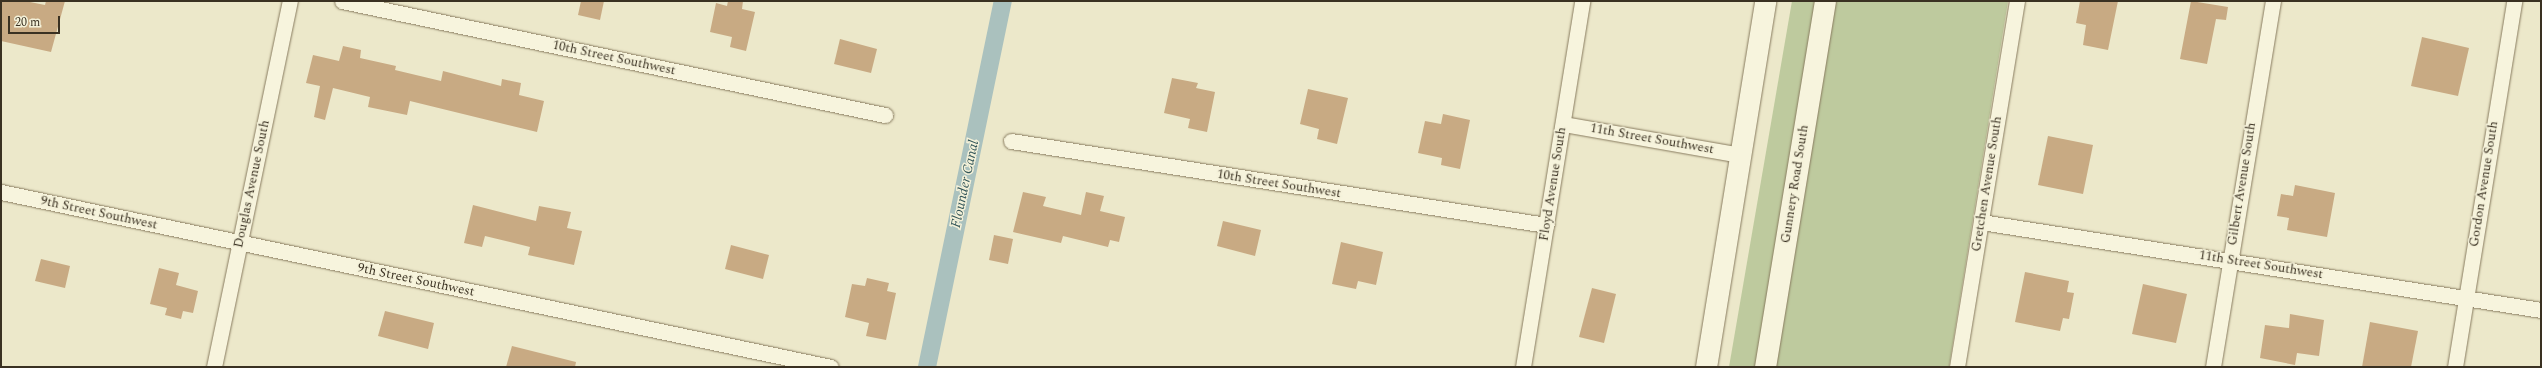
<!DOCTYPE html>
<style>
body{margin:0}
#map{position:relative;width:2542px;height:368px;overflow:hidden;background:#ece8ca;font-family:Spectral,serif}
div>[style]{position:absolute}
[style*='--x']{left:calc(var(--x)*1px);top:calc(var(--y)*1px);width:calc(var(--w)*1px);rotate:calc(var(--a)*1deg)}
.green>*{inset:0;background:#beca9e}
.canal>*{height:18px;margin:-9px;padding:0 9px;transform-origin:9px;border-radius:9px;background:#aac1be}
.building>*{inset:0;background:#c8aa83}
.roads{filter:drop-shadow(0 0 1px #887b5f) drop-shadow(0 0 1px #887b5f)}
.minor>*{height:15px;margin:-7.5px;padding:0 7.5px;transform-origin:7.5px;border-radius:7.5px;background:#f7f4dd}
.secondary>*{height:21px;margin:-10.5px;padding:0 10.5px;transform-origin:10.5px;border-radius:10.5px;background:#f7f4dd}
span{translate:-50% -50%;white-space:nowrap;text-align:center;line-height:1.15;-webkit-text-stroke:3px #f4f1d9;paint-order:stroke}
.street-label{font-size:13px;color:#3a3122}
.water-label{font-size:14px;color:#325558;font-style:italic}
.frame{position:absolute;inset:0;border:2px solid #3a3122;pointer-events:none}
.scale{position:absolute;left:8px;top:16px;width:52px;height:18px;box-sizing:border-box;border:2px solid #3a3122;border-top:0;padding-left:5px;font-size:12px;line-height:14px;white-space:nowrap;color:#3a3122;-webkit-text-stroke:3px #f4f1d9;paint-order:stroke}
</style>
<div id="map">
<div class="green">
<div style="clip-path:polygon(1792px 1px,1816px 1px,1756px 367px,1729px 367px)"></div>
<div style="clip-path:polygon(1834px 1px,2008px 1px,1949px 367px,1775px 367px)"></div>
</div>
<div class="canal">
<div style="--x:927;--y:367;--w:374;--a:-78.3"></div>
</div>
<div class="building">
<div style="clip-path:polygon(1px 1px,25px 1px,45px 5px,46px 1px,65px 1px,51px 52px,1px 41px)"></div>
<div style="clip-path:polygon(581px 1px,604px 1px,600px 20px,578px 15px)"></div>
<div style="clip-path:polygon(728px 1px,743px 1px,742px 9px,755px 12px,746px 51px,730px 47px,732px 37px,710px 32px,716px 3px,727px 6px)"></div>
<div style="clip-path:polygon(2080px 1px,2118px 1px,2108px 50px,2083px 45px,2086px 25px,2076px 23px)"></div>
<div style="clip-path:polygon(2191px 1px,2228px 7px,2226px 20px,2216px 19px,2207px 64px,2180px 59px)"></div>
<div style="clip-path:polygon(2422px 37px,2469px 48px,2458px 96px,2411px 86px)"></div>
<div style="clip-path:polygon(840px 39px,877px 49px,871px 73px,834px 64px)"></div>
<div style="clip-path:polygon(343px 46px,361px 50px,360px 58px,396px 66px,395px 70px,441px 81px,443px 71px,501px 86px,502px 79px,521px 83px,519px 95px,544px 101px,537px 132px,410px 101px,407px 115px,368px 107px,370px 97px,333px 88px,325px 120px,314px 117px,320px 86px,306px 83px,313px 55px,339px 61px)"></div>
<div style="clip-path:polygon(1172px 78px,1198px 83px,1196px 88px,1215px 92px,1207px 132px,1188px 128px,1190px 119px,1164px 113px)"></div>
<div style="clip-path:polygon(1308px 89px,1348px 98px,1337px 144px,1317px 139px,1319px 129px,1300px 124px)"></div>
<div style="clip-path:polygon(1443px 114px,1470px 120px,1460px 169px,1441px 165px,1442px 158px,1418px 153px,1425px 121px,1441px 124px)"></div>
<div style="clip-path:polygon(2048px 136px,2093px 145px,2083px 194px,2038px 185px)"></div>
<div style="clip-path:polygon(2295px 185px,2335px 193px,2327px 237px,2287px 230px,2289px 218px,2277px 216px,2281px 194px,2293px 196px)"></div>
<div style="clip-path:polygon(1023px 192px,1046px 197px,1043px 206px,1081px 215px,1086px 192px,1104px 196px,1100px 211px,1125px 217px,1119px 242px,1110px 240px,1108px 247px,1063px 236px,1061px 243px,1013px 232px)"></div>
<div style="clip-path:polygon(473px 205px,536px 221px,539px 206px,571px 212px,567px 228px,582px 231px,574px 265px,528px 255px,530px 247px,485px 236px,482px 247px,464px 243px)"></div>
<div style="clip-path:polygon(1223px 221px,1261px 230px,1255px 256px,1217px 246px)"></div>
<div style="clip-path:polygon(994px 235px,1013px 239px,1008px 264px,989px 260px)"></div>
<div style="clip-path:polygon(1341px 242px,1383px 252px,1376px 285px,1358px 281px,1356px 289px,1332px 284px)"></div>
<div style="clip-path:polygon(731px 245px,769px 255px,763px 279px,725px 269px)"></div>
<div style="clip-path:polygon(41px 259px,70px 266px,65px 288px,35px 281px)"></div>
<div style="clip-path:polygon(159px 268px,179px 273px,176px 285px,198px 291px,193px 313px,183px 311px,181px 319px,165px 315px,167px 308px,150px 304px)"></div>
<div style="clip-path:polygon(2025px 272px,2069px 281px,2067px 292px,2074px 293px,2069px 319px,2063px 318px,2060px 331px,2015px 322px)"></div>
<div style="clip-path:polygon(867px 278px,889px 283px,887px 291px,896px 293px,886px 340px,866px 336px,869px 323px,845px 317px,852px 284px,865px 286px)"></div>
<div style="clip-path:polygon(2143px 284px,2187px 294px,2176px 343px,2132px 334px)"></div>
<div style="clip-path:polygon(1592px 288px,1616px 294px,1604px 343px,1579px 337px)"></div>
<div style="clip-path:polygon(385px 311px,434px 323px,428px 349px,378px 336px)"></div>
<div style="clip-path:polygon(2290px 314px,2324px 320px,2319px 356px,2297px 353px,2295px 365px,2260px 358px,2265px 325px,2289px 328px)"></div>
<div style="clip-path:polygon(2370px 322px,2418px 331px,2411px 367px,2362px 367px)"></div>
<div style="clip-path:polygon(512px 346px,576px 362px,575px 367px,506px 367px)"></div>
</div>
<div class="roads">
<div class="minor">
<div style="--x:342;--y:1;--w:555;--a:11.86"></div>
<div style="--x:1563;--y:124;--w:180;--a:9.9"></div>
<div style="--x:1011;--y:141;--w:542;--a:8.92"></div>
<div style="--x:1;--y:192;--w:848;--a:11.91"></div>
<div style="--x:1981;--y:222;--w:567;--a:8.93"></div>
<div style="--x:214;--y:367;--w:374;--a:-78.3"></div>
<div style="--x:1523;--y:367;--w:371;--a:-80.8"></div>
<div style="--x:1957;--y:367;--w:371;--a:-80.7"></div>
<div style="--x:2213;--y:367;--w:371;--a:-80.7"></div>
<div style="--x:2455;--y:367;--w:371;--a:-80.8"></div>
</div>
<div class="secondary">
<div style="--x:1706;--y:367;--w:371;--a:-80.8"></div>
<div style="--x:1765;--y:367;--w:371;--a:-80.7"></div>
</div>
</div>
<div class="street-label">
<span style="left:614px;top:58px;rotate:12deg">10th Street Southwest</span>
<span style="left:1652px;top:139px;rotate:10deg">11th Street Southwest</span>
<span style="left:252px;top:184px;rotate:-78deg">Douglas Avenue South</span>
<span style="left:1279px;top:184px;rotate:9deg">10th Street Southwest</span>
<span style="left:1553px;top:184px;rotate:-81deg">Floyd Avenue South</span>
<span style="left:1795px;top:184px;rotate:-81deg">Gunnery Road South</span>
<span style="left:1987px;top:184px;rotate:-81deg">Gretchen Avenue South</span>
<span style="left:2242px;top:184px;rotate:-81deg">Gilbert Avenue South</span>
<span style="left:2484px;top:184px;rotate:-81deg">Gordon Avenue South</span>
<span style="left:99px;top:213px;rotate:12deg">9th Street Southwest</span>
<span style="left:2261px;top:265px;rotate:9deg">11th Street Southwest</span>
<span style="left:416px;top:280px;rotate:12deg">9th Street Southwest</span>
</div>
<div class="water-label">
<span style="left:965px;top:184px;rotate:-78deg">Flounder Canal</span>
</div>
<div class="frame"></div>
<div class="scale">20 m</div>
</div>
